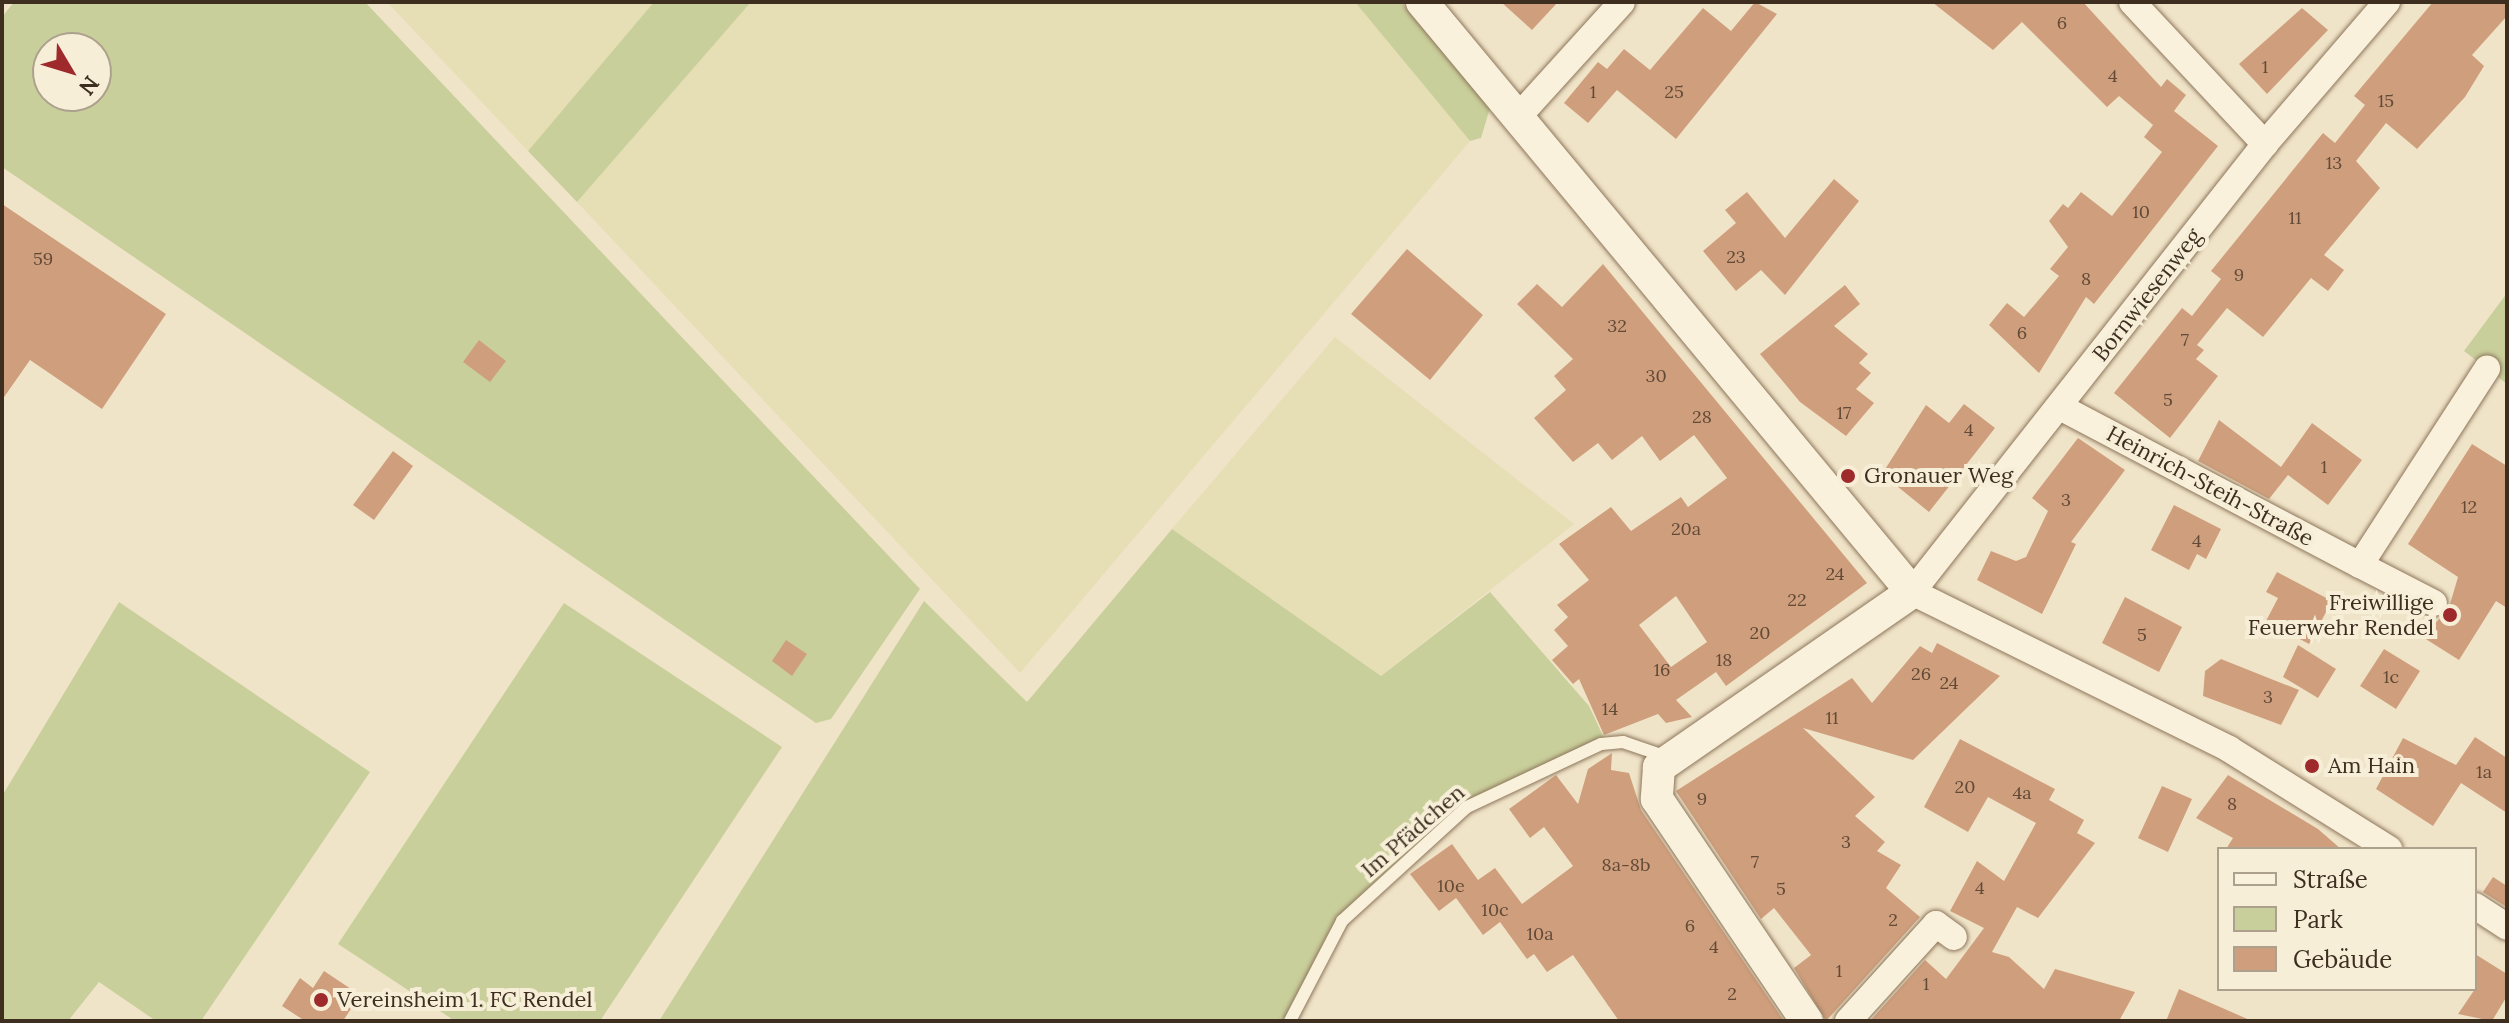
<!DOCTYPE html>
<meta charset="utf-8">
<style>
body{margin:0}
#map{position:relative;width:2509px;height:1023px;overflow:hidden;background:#f0e4c8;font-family:Lora,serif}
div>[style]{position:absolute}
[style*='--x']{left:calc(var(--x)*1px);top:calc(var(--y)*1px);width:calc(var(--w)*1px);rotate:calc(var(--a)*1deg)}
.farmland>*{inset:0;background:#e6deb5}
.green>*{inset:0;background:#c9cf9b}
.building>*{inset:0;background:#cf9f7d}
.roads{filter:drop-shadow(0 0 2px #8d765c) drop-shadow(0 0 2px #8d765c)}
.service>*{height:12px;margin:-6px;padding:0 6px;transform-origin:6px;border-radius:6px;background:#faf1dc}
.minor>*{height:26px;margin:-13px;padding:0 13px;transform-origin:13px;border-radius:13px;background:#faf1dc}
.tertiary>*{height:32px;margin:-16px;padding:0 16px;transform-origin:16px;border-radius:16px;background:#faf1dc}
.dots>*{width:22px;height:22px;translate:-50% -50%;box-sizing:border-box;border:4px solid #f7eed8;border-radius:50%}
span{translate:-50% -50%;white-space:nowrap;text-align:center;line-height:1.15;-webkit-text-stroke:8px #f7eed8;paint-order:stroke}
.number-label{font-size:18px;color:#624a37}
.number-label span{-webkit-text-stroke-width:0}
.street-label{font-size:22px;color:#3d2e20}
.poi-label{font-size:22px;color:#3d2e20}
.left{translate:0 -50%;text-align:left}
.right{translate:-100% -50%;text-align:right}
.frame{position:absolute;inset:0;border:4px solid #3d2e20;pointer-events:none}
.legend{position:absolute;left:2217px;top:847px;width:260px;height:144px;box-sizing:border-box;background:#f7eed8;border:2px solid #ada18e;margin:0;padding:10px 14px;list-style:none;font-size:24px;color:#3d2e20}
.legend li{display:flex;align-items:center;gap:16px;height:40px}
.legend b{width:40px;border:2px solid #ada18e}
.north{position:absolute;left:32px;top:32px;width:80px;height:80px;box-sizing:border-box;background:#f7eed8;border:2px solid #ada18e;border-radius:50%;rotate:128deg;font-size:22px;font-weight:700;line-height:32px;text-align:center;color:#3d2e20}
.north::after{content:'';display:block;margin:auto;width:28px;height:36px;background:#9e2a2b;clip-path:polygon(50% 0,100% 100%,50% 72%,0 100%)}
</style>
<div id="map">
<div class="farmland">
<div style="clip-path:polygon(387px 2px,654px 2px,528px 151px)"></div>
<div style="clip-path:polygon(751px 2px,1355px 2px,1470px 141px,1020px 673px,577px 202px)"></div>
<div style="clip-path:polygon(1335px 337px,1574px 524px,1381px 676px,1172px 529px)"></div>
</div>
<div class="green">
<div style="clip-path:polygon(evenodd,14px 2px,365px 2px,920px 589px,831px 719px,816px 723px,2px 167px,2px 17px,14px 2px,48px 48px,96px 48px,96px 96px,48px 96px,48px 48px)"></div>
<div style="clip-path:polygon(654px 2px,751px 2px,577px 202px,528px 151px)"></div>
<div style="clip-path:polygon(1355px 2px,1401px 2px,1490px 108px,1481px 138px,1470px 141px)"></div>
<div style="clip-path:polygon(2507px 293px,2507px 384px,2464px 351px)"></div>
<div style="clip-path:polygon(1172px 529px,1381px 676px,1490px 592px,1589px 706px,1604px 738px,1455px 807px,1344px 911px,1284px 1021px,659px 1021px,924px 601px,1027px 702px)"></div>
<div style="clip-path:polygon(119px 602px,370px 772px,201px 1021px,156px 1021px,99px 982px,68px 1021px,2px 1021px,2px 796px)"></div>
<div style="clip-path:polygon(564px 603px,782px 747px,600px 1021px,455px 1021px,338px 944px)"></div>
</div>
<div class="building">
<div style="clip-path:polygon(1501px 2px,1558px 2px,1532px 30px)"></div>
<div style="clip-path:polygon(1755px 2px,1777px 14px,1676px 139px,1617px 90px,1588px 123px,1564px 103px,1598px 62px,1607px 69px,1624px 49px,1650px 70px,1703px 8px,1731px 31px)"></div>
<div style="clip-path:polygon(1932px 2px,2083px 2px,2161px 87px,2167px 79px,2186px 95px,2174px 111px,2218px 146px,2094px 304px,2086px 297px,2039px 373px,1989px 325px,2007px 303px,2024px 317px,2059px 276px,2050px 269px,2068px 247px,2049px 221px,2063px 204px,2068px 208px,2081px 192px,2112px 216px,2162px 152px,2144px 137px,2153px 125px,2119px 96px,2107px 107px,2022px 22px,1993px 50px)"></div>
<div style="clip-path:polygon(2433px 2px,2507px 2px,2507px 16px,2472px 55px,2484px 66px,2465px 97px,2417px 149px,2386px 123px,2356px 161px,2380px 188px,2324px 255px,2344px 270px,2328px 291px,2311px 278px,2263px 337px,2227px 308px,2197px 345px,2204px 350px,2196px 359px,2218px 376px,2170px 438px,2114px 393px,2182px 308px,2192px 316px,2221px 279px,2211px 271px,2323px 133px,2335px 143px,2365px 105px,2354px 96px)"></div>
<div style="clip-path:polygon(2302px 8px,2328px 30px,2267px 94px,2239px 64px)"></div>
<div style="clip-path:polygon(1834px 179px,1859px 201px,1785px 295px,1761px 270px,1736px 291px,1703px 251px,1736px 223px,1725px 210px,1747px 192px,1785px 238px)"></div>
<div style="clip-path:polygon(2px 204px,166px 314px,102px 409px,30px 360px,2px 400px)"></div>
<div style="clip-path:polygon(1407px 249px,1483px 315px,1430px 380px,1351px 314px)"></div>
<div style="clip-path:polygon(evenodd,1603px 264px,1867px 583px,1726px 686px,1716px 672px,1676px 700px,1692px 717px,1666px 723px,1658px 714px,1604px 735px,1579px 679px,1573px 684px,1552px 660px,1568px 646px,1554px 630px,1568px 617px,1557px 605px,1589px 580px,1559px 544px,1611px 507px,1631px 531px,1681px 497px,1688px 507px,1727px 478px,1694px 435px,1660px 461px,1642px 436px,1612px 460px,1598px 443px,1573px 462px,1534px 418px,1566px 390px,1554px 376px,1573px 359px,1517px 304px,1537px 284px,1562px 307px,1603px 264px,1676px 596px,1707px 642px,1671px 667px,1639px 625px,1676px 596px)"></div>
<div style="clip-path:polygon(1845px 285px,1860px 304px,1834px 326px,1868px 354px,1859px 363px,1871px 373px,1856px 389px,1874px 403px,1846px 436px,1800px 402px,1760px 354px)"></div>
<div style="clip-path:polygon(479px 340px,506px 361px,490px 382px,463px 362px)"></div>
<div style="clip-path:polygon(1964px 404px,1995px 428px,1929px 512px,1882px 474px,1926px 405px,1949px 423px)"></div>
<div style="clip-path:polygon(2219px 420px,2281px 467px,2312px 423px,2362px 460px,2328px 505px,2288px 475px,2269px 499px,2198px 461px)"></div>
<div style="clip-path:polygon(2078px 438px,2125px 470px,2071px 542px,2076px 544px,2042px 614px,1977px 580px,1991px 551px,2016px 561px,2026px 557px,2048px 511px,2032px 498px)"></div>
<div style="clip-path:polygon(2472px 444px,2507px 466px,2507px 608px,2496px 601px,2459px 660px,2421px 636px,2448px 611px,2458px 577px,2408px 544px)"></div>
<div style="clip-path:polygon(393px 451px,413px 466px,374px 520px,353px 505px)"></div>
<div style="clip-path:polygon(2174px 505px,2221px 529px,2206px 559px,2197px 554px,2189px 570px,2151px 550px)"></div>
<div style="clip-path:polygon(2277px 572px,2332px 601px,2309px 644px,2266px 621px,2278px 598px,2266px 592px)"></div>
<div style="clip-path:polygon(2125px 597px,2182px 627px,2159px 672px,2102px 643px)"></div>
<div style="clip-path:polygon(786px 640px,807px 654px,792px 676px,772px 661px)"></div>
<div style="clip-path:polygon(1937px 643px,2000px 676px,1913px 760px,1803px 728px,1875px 797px,1855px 816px,1885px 842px,1877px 851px,1901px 865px,1886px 888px,1920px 917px,1826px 1021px,1794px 968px,1811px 955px,1774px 908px,1761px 919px,1676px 791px,1852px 678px,1872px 703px,1920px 646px,1932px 653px)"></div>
<div style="clip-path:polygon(2298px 645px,2336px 669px,2318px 698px,2283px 677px)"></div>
<div style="clip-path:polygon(2384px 649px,2420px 671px,2396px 709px,2360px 686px)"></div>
<div style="clip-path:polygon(2221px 659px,2299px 690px,2281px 725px,2203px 696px,2205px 671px)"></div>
<div style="clip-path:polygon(2475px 737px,2507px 758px,2507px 813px,2461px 783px,2433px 826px,2376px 789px,2403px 738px,2456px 765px)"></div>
<div style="clip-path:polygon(1960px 739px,2055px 789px,2049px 800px,2084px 820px,2077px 833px,2095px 843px,2038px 918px,2017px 907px,1992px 952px,2009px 957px,2044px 989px,2055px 969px,2135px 992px,2119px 1021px,1870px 1021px,1925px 960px,1946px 979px,1984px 928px,1950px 911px,1977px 861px,2004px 881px,2036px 823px,1988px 797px,1968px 832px,1924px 807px)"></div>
<div style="clip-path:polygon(1612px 753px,1611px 770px,1629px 773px,1641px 810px,1784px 1021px,1619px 1021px,1573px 955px,1547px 972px,1534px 954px,1527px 959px,1500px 922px,1483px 935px,1456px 898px,1439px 911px,1410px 874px,1452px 844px,1478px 880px,1495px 868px,1522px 904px,1573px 866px,1544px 827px,1530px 838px,1509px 809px,1556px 775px,1578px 804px,1588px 769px)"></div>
<div style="clip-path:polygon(2228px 775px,2318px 829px,2341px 849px,2226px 849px,2233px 838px,2196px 818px)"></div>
<div style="clip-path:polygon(2162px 786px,2192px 799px,2168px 852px,2138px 838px)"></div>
<div style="clip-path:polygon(2493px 877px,2507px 886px,2505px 906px,2483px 892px)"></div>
<div style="clip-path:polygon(2475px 954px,2507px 974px,2507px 996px,2492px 1021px,2458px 1014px,2475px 989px)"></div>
<div style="clip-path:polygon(324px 971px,360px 995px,343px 1021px,305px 1021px,282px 1006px,300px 978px,313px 988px)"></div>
<div style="clip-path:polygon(2179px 989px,2252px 1021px,2166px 1021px)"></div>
</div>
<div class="roads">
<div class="service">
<div style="--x:1290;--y:1021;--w:113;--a:-62.5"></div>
<div style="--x:1342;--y:921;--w:169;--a:-42.4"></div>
<div style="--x:1467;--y:807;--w:148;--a:-25.2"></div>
<div style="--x:1601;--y:744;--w:22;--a:-5"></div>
<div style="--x:1623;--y:742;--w:46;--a:18.8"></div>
</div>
<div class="minor">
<div style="--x:2132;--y:2;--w:195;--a:46.9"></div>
<div style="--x:2387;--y:2;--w:187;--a:130.7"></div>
<div style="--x:2265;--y:144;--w:570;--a:128.24"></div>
<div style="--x:1912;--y:592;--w:354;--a:26.3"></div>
<div style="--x:2229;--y:749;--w:189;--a:32"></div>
<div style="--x:1517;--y:118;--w:156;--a:-47.8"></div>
<div style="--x:2060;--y:407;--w:339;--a:27.8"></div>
<div style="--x:2360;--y:565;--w:234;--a:-57.1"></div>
<div style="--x:2360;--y:565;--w:83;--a:27.2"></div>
<div style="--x:2475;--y:906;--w:38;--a:33"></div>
<div style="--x:1848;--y:1021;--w:131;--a:-47.8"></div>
<div style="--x:1936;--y:924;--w:22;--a:36"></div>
</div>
<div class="tertiary">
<div style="--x:1422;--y:2;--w:767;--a:50.29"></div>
<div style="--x:1912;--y:592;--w:308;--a:145.3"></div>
<div style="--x:1659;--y:767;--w:32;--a:94"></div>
<div style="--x:1657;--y:799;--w:268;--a:56"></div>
</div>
</div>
<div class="dots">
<div style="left:1848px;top:476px;background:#9e2a2b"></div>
<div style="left:2450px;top:615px;background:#9e2a2b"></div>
<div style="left:2312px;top:766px;background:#9e2a2b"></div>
<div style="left:321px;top:1000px;background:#9e2a2b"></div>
</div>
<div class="number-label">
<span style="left:2062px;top:23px">6</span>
<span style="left:2265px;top:67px">1</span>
<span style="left:2113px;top:76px">4</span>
<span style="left:1593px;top:92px">1</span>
<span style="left:1674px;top:92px">25</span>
<span style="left:2386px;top:101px">15</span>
<span style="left:2334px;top:163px">13</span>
<span style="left:2141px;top:212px">10</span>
<span style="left:2295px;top:218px">11</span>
<span style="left:1736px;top:257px">23</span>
<span style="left:43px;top:259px">59</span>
<span style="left:2239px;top:275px">9</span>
<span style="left:2086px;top:279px">8</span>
<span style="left:1617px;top:326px">32</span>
<span style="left:2022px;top:333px">6</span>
<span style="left:2185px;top:340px">7</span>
<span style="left:1656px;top:376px">30</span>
<span style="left:2168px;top:400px">5</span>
<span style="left:1844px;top:413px">17</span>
<span style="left:1702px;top:417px">28</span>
<span style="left:1969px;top:430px">4</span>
<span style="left:2324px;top:467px">1</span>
<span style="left:2066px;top:500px">3</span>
<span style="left:2469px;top:507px">12</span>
<span style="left:1686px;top:529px">20a</span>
<span style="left:2197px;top:541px">4</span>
<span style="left:1835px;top:574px">24</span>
<span style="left:1797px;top:600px">22</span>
<span style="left:1760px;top:633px">20</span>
<span style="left:2142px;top:635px">5</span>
<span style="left:1724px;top:660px">18</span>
<span style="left:1662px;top:670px">16</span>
<span style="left:1921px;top:674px">26</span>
<span style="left:2391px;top:677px">1c</span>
<span style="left:1949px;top:683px">24</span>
<span style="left:2268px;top:697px">3</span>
<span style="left:1610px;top:709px">14</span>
<span style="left:1832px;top:718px">11</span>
<span style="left:2484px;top:772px">1a</span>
<span style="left:1965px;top:787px">20</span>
<span style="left:2022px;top:793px">4a</span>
<span style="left:1702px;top:799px">9</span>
<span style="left:2232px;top:804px">8</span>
<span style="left:1846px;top:842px">3</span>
<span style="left:1755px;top:862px">7</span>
<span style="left:1626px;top:865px">8a-8b</span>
<span style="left:1451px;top:886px">10e</span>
<span style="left:1980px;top:888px">4</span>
<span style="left:1781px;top:889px">5</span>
<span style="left:1495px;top:910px">10c</span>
<span style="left:1893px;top:920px">2</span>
<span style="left:1690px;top:926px">6</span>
<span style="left:1540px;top:934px">10a</span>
<span style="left:1714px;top:947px">4</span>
<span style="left:1839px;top:971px">1</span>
<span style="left:1926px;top:984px">1</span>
<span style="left:1732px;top:994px">2</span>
</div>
<div class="street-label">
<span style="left:2147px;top:295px;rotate:-52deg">Bornwiesenweg</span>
<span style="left:2210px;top:486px;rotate:28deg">Heinrich-Steih-Straße</span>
<span style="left:1413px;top:831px;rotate:-41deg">Im Pfädchen</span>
</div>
<div class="poi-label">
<span class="left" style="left:1864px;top:476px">Gronauer Weg</span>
<span class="right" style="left:2434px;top:615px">Freiwillige<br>Feuerwehr Rendel</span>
<span class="left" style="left:2328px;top:766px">Am Hain</span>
<span class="left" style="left:337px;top:1000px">Vereinsheim 1. FC Rendel</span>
</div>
<div class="frame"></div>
<ul class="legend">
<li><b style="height:10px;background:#faf1dc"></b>Straße</li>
<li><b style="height:22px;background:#c9cf9b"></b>Park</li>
<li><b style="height:22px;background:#cf9f7d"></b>Gebäude</li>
</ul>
<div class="north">N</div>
</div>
